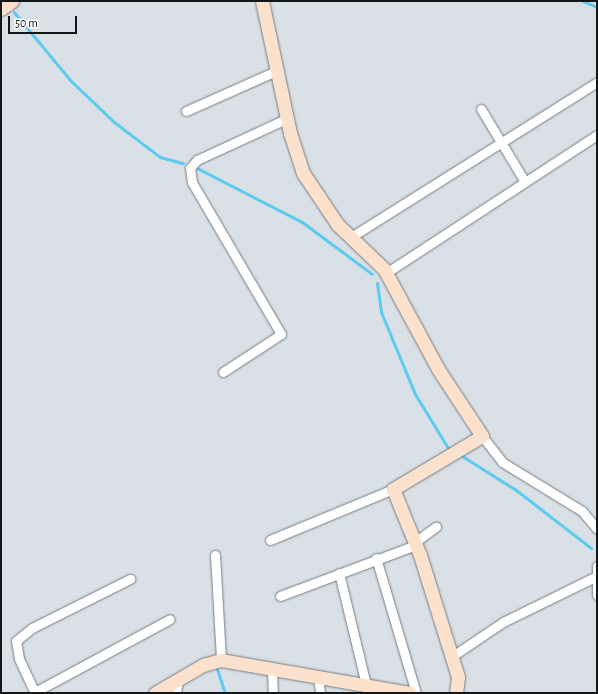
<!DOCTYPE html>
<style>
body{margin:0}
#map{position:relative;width:598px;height:694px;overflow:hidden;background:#dae1e6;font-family:"Alegreya Sans",sans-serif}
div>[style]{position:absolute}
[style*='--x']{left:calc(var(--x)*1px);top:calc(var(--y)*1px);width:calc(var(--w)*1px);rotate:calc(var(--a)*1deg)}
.stream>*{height:3px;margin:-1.5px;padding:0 1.5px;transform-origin:1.5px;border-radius:1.5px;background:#5bcbf0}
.roads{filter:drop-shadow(0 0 1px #777d82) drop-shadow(0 0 1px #777d82)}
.street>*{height:9px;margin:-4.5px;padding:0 4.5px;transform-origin:4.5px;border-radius:4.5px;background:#fff}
.secondary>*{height:13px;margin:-6.5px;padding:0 6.5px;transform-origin:6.5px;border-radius:6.5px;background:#fce2cd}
span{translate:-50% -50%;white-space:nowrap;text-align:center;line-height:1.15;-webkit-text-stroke:3.5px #fff;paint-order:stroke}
.frame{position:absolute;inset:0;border:2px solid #141718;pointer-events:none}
.scale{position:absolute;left:8px;top:16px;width:69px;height:18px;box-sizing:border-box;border:2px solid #141718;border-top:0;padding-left:5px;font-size:12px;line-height:14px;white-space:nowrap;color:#141718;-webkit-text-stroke:3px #fff;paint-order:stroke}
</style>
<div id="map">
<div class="stream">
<div style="--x:583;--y:1;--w:15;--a:23"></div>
<div style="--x:14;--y:12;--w:88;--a:50.5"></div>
<div style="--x:70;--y:80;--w:61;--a:43.7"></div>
<div style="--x:114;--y:122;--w:58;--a:37.3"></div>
<div style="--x:160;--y:157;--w:24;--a:15"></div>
<div style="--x:195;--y:167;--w:120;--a:27.2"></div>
<div style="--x:302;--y:222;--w:87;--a:36.6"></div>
<div style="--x:377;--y:283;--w:29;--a:82"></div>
<div style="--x:381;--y:312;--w:89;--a:67.5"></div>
<div style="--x:415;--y:394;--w:63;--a:58.6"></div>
<div style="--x:462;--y:456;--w:64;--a:32.2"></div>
<div style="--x:516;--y:490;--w:95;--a:37.7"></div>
<div style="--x:217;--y:669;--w:25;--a:72"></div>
</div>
<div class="roads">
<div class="street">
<div style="--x:481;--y:109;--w:85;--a:58.9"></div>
<div style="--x:186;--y:111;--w:101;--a:-24"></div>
<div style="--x:351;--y:237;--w:291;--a:-32.2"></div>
<div style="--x:386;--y:273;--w:252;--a:-33.2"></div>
<div style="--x:223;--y:372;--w:69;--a:-33.2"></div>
<div style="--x:281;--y:334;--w:176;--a:-120.4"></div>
<div style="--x:192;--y:182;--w:14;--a:-98"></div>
<div style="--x:190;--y:168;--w:11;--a:-49"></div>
<div style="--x:197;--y:160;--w:100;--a:-24.8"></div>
<div style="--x:482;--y:436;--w:33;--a:52"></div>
<div style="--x:502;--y:462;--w:94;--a:31.5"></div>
<div style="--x:582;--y:511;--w:23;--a:50"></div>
<div style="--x:270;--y:540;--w:133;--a:-22.5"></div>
<div style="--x:415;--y:542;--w:26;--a:-36"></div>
<div style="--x:215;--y:555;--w:105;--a:86.7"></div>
<div style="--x:376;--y:558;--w:141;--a:73.5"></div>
<div style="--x:597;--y:566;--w:29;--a:90"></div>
<div style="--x:339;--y:573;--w:115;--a:76.4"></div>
<div style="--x:280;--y:596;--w:145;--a:-20.6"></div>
<div style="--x:451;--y:657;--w:63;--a:-33.9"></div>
<div style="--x:503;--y:622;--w:102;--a:-26.1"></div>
<div style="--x:272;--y:669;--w:24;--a:88"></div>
<div style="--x:318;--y:676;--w:17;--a:83"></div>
<div style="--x:35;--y:692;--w:153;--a:-28.4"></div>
<div style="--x:35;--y:693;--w:38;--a:-115"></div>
<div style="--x:19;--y:658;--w:17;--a:-100"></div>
<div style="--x:16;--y:641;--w:21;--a:-39"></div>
<div style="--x:32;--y:628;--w:110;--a:-26.6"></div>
<div style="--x:176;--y:693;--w:14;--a:-82"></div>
</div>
<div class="secondary">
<div style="--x:262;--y:1;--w:135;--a:78"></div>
<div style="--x:290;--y:133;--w:42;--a:72"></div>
<div style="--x:303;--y:173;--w:63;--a:56.1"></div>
<div style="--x:338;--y:225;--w:64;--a:43.7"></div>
<div style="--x:384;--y:269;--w:114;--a:61.6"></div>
<div style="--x:438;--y:369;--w:80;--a:56.7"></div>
<div style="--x:482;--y:436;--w:104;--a:149.2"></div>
<div style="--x:393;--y:489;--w:71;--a:67.8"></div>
<div style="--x:420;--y:555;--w:128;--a:72.7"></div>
<div style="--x:458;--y:677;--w:16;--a:97"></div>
<div style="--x:1;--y:9;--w:14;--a:-36"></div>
<div style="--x:155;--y:693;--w:56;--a:-30.3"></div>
<div style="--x:203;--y:665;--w:19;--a:-16"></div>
<div style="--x:221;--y:660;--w:192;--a:9.9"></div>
</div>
</div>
<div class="frame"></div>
<div class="scale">50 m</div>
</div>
